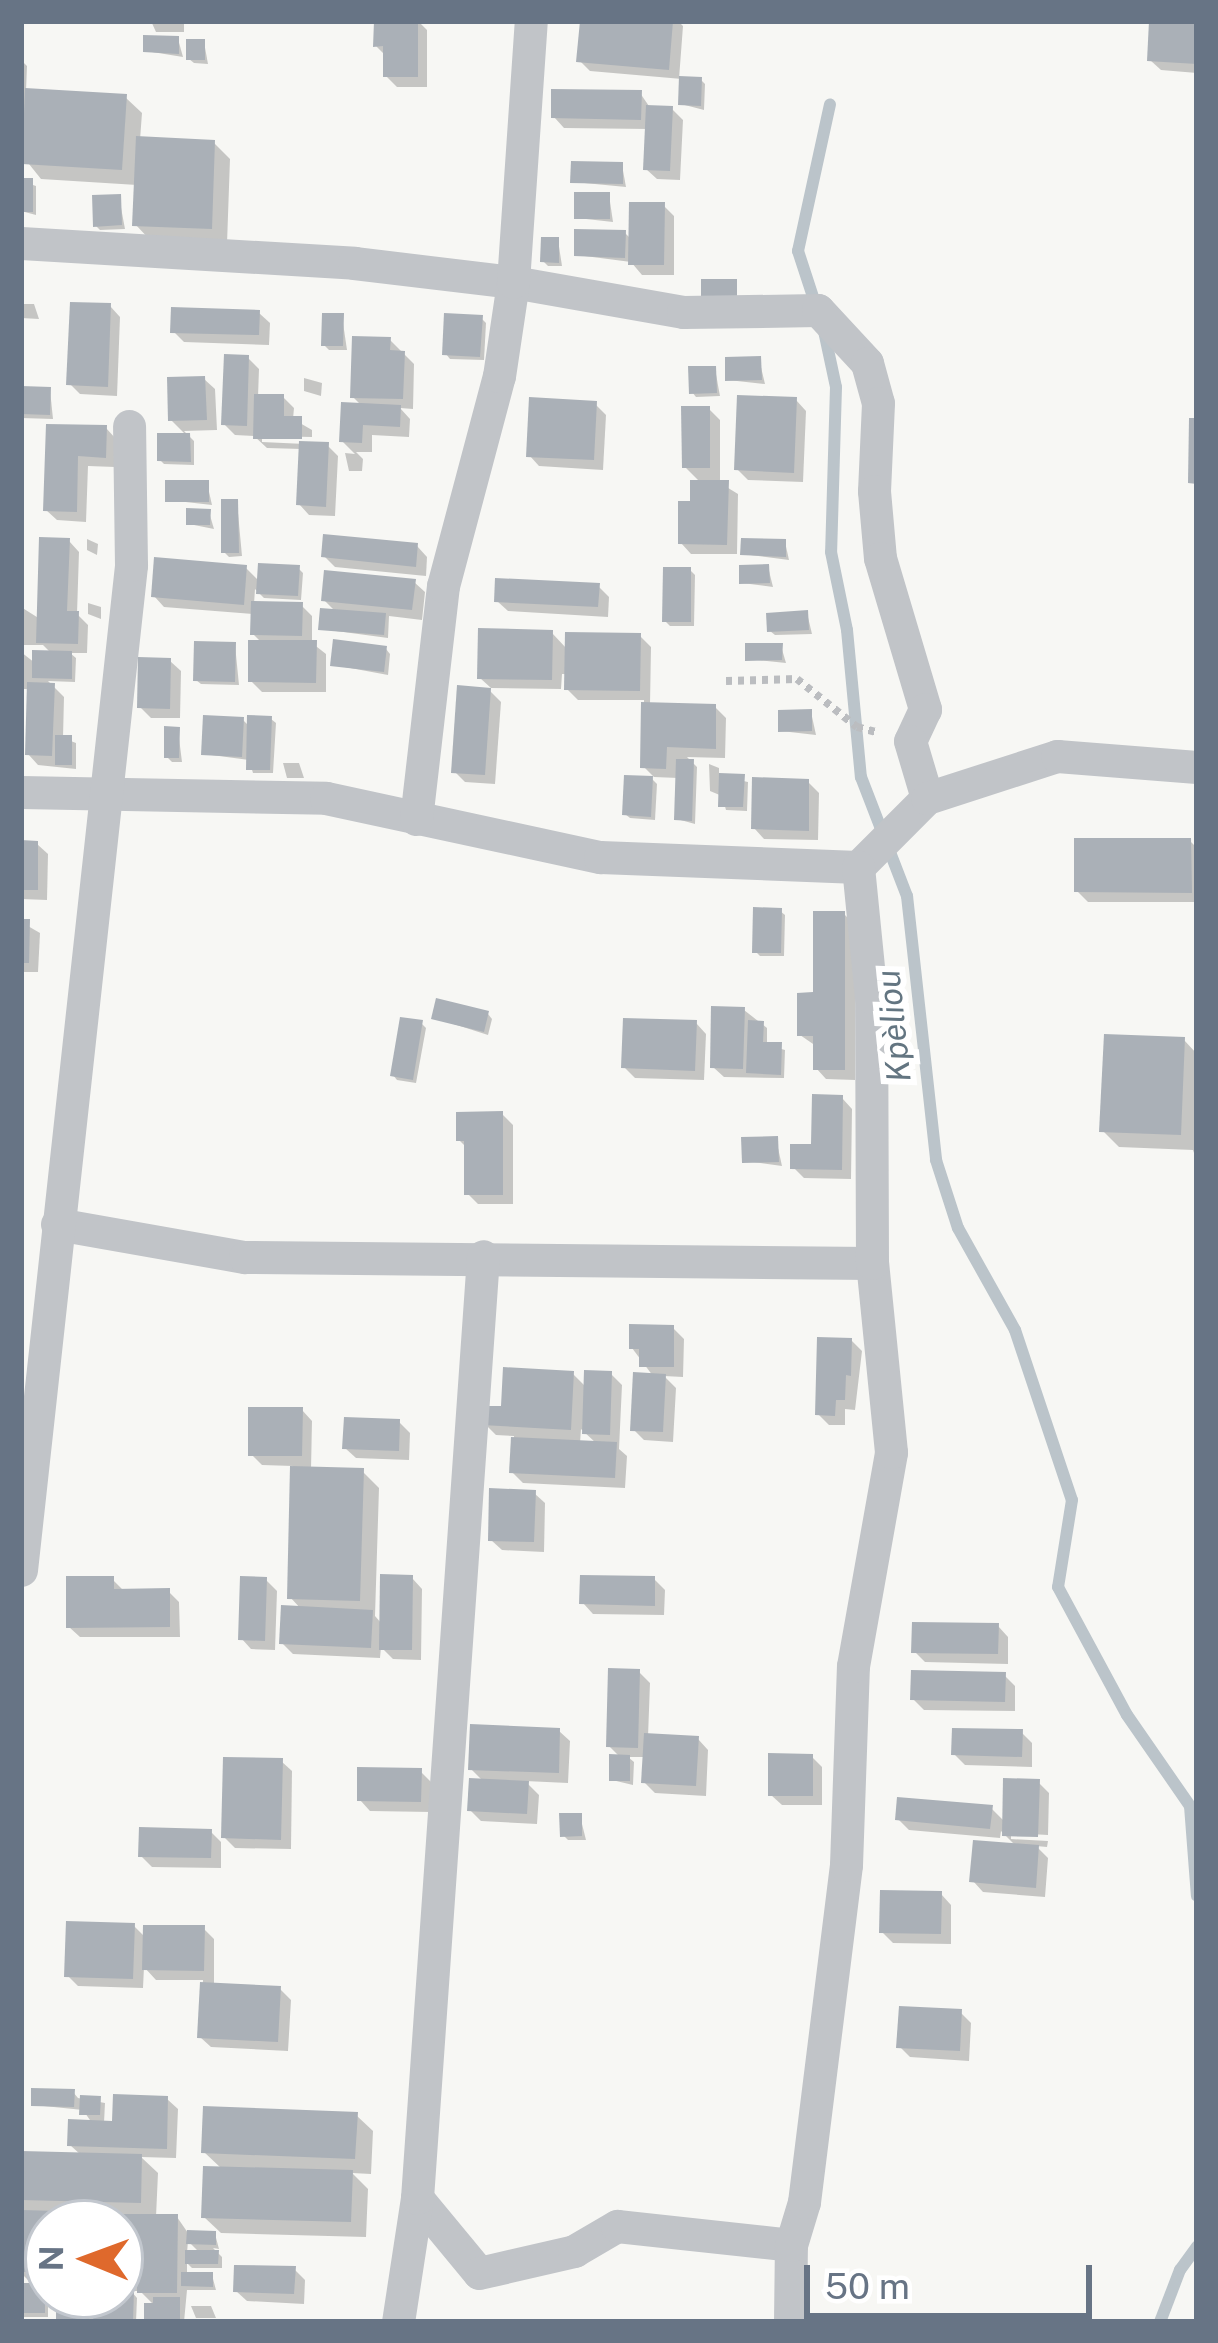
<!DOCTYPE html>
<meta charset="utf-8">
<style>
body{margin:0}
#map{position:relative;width:1218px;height:2343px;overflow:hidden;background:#f7f7f4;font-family:"Public Sans",sans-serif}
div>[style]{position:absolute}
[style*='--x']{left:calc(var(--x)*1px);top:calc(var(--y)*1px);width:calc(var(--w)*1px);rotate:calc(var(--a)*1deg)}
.shadow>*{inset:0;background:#0003}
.stream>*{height:12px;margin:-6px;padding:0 6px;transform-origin:6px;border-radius:6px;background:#bbc4ca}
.building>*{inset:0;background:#aab0b7}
.path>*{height:8px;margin-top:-4px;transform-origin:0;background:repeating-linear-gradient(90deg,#bbbdc0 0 6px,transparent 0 12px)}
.street>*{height:33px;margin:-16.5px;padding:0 16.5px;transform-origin:16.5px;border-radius:16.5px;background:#c1c4c8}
span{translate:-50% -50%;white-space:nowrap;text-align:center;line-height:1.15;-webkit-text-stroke:12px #fff;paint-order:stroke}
.water-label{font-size:33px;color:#637581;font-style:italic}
.frame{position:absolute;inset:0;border:24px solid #677485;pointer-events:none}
.north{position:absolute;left:24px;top:2199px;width:120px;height:120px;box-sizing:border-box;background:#fff;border:3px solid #c2c7ce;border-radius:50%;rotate:271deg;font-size:33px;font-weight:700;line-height:48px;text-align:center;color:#677485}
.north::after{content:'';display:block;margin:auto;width:42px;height:54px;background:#df692c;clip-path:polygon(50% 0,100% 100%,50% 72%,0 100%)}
.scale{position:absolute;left:804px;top:2265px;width:288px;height:54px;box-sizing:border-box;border:6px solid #677485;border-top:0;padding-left:15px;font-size:36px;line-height:42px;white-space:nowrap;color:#677485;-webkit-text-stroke:9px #fff;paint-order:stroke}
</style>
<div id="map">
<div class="shadow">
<div style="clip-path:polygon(151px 21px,184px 21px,184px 32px,156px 32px)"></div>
<div style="clip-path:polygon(377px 21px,418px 21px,427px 30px,427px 87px,397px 87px,386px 76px,386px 56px,376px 46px)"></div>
<div style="clip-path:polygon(583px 21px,678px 21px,683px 26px,679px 79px,701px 80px,705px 84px,704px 110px,681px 104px,682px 79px,590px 71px,580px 61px)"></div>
<div style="clip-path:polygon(1152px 21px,1197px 21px,1197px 73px,1161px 70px,1150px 60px)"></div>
<div style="clip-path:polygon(178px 39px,183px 57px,146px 51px)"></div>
<div style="clip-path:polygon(204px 42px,208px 64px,194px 63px,189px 59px)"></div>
<div style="clip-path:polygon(21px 60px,27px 66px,26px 91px,125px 97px,142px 113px,140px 140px,214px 143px,230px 159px,227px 244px,151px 241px,135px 224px,137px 185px,41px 179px,21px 154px)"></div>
<div style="clip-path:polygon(640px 93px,651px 109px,672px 109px,683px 120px,680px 180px,657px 179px,646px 169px,648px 129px,564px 128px,554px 117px)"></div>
<div style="clip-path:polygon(622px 165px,626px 187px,574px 182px)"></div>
<div style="clip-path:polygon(21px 181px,36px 186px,36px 215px,21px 211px)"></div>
<div style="clip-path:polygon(609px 195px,613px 222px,577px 218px)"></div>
<div style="clip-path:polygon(119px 197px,125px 229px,100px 230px,96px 226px)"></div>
<div style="clip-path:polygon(663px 205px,674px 216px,674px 275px,642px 275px,631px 262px,577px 255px,625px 233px,632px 240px)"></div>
<div style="clip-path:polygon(558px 240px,562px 266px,548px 266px,543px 261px)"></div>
<div style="clip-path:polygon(21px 304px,34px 304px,39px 319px,21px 318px)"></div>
<div style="clip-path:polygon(110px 306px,120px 317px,117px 396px,80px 394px,69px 383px)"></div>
<div style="clip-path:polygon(259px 313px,270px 323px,269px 345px,184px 342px,173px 331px)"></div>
<div style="clip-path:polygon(342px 316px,347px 350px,329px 350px,324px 345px)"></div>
<div style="clip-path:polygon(481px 318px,486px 323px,484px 360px,450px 359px,446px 354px)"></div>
<div style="clip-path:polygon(390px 340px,414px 364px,413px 409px,400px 408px,410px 419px,409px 437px,372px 435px,372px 452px,356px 452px,363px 459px,362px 471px,349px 471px,345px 453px,355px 454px,342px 441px,362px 406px,353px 397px)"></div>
<div style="clip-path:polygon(248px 358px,259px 369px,258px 397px,283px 397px,294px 408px,293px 419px,312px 430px,312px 437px,262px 436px,262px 442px,327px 445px,338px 456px,335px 516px,309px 515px,299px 504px,301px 449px,267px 448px,254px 436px,235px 435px,224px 424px)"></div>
<div style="clip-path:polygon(759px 359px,765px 384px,728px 380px)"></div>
<div style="clip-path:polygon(715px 369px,720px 396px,696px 397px,692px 392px)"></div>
<div style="clip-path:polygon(304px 378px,322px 383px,321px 396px,304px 391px)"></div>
<div style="clip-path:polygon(204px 379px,215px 389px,217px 430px,184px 431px,194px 441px,194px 465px,164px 464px,160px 460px,187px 436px,171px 420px)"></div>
<div style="clip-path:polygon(21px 389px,50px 390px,53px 419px,21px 418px)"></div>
<div style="clip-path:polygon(796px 400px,806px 411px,803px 482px,748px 480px,737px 469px)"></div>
<div style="clip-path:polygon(595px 404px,606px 415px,603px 470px,539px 466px,529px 455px)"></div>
<div style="clip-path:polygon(709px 409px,720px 420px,720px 483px,738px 494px,737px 554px,691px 554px,681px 543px,701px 483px,685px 467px)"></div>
<div style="clip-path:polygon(49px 427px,106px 428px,116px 439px,115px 467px,88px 466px,86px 522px,57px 520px,46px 510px)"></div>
<div style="clip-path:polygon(207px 483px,212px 505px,168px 500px)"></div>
<div style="clip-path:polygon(237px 502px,242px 556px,229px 557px,224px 552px)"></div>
<div style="clip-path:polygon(209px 512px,214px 529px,189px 524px)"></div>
<div style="clip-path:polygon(87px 539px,98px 544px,97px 555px,87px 550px)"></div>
<div style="clip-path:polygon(69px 541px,79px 552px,77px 614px,88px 625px,87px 653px,70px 653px,76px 658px,75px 682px,48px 681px,64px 697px,63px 738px,76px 743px,76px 769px,38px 765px,28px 754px,30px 689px,21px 689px,21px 652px,35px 663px,51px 653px,43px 645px,21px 645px,21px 607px,40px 619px)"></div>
<div style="clip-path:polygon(785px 542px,789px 560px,743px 554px)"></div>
<div style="clip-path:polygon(417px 546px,427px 557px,426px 576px,335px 567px,324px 556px)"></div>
<div style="clip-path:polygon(245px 567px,260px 582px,298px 568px,303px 573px,301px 600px,264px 598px,255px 589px,254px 604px,300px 604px,312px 616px,312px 643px,326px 654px,326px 692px,262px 692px,251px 681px,262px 643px,253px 634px,253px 614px,164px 607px,154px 596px)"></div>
<div style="clip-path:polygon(768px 567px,773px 587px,742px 583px)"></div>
<div style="clip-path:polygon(690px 570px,695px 575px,694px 626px,670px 626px,665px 621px)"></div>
<div style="clip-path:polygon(414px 582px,425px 592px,422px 620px,389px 616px,388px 638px,321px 629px,337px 613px,324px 600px)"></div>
<div style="clip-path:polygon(598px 586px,609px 597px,608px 617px,508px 611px,497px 601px)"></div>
<div style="clip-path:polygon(88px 603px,101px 607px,101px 619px,88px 614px)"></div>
<div style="clip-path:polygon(807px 613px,812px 634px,775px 635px,770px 631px)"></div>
<div style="clip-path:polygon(552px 633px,567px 649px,640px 636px,651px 647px,650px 705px,715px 707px,726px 718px,725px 758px,687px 757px,697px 767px,695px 824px,677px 819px,678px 778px,654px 777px,643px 766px,644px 700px,578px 700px,567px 689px,567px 674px,562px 674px,561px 689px,491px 688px,480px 678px)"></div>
<div style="clip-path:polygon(235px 645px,239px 685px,201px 684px,196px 680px)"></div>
<div style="clip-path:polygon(781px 646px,786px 663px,748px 659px)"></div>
<div style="clip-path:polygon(386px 649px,390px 654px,388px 675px,334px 665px)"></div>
<div style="clip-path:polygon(170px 661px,181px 671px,180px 718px,151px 718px,140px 707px)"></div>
<div style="clip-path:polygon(490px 691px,501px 702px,495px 784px,465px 782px,454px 771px)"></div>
<div style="clip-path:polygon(811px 712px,816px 735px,781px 731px)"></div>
<div style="clip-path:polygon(271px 719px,276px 723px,273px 773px,253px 773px,249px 760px,204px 754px,243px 720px,250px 727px)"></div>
<div style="clip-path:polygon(178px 730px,182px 762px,172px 762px,167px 757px)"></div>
<div style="clip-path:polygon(283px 763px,299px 763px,304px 778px,287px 778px)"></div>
<div style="clip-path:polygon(709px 764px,719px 768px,719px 776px,748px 782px,747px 811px,726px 810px,722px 796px,710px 791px)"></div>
<div style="clip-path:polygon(652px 779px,657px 784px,655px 820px,630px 818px,625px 814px)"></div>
<div style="clip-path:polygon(808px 782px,819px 793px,818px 840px,764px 839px,754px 828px)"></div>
<div style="clip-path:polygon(1190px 841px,1197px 848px,1197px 902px,1088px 902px,1077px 891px)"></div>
<div style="clip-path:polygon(21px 843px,37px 844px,48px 854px,47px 900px,21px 899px)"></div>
<div style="clip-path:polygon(780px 911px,785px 915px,784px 956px,760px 956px,755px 951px)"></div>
<div style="clip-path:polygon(844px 914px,855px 925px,855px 1080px,826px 1079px,816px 1068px,816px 1046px,800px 1035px)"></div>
<div style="clip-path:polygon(21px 922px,40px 933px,38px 972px,21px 972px)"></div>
<div style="clip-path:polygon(744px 1010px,767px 1028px,767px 1045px,785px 1050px,784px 1078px,724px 1077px,713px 1067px)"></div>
<div style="clip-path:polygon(488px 1014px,492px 1019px,488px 1035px,435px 1018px)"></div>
<div style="clip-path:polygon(421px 1023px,426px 1028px,416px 1083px,397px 1080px,393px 1075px)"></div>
<div style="clip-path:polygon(696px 1023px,706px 1034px,704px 1080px,635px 1078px,624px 1067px)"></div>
<div style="clip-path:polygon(1184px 1040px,1197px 1054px,1197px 1162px,1193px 1150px,1119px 1147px,1102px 1130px)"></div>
<div style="clip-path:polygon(842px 1098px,852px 1109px,851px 1179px,804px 1178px,793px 1167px,814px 1147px)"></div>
<div style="clip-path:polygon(502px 1114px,513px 1125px,513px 1204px,478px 1204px,467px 1193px,467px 1148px,459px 1140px)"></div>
<div style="clip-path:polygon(776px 1139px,782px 1166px,745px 1161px)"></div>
<div style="clip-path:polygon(673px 1328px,684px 1339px,683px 1377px,664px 1376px,676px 1388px,673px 1442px,644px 1440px,633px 1429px,653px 1376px,632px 1348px)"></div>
<div style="clip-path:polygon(851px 1340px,862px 1351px,855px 1410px,845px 1409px,845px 1425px,829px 1425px,818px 1414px)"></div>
<div style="clip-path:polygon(evenodd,573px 1374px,587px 1388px,611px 1374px,622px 1385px,619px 1449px,627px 1456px,625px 1488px,523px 1483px,512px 1472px,514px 1436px,496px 1435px,485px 1424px,573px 1374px,581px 1429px,597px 1444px,580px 1443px,581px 1429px)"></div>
<div style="clip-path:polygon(302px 1410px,312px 1421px,311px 1470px,362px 1471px,379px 1488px,375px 1616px,382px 1624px,412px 1578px,422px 1589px,421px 1660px,393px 1659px,381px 1647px,380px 1658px,293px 1654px,282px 1643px,301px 1609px,290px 1597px,293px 1466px,262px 1465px,251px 1454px)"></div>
<div style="clip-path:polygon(399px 1422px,410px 1433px,409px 1460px,356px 1458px,345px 1448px)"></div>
<div style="clip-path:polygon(534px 1493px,545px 1503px,544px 1552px,502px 1550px,491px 1540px)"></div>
<div style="clip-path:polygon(112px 1579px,123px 1590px,168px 1591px,179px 1602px,180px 1637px,80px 1637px,69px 1627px)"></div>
<div style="clip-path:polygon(654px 1579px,665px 1590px,664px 1615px,593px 1614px,583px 1603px)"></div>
<div style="clip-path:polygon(266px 1580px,277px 1591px,275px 1650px,251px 1649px,241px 1638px)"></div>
<div style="clip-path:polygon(998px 1626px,1008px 1637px,1008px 1664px,925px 1662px,914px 1651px)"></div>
<div style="clip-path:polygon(639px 1672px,650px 1683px,648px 1737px,698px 1739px,708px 1750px,706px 1796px,655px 1793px,644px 1782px,646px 1757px,628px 1757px,634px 1762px,633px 1785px,612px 1780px,621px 1758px,609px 1746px)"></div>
<div style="clip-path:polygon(1004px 1675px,1015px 1686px,1015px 1711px,924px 1710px,913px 1699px)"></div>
<div style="clip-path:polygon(559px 1731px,570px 1741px,568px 1783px,525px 1781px,539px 1795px,537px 1824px,481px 1821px,470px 1810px,484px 1782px,471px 1769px)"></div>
<div style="clip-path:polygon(1021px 1732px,1032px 1743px,1032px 1767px,965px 1765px,954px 1754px)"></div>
<div style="clip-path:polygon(812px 1757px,822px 1767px,822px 1805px,782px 1805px,771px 1795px)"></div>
<div style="clip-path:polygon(281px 1761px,292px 1771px,291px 1849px,235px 1848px,224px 1837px)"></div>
<div style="clip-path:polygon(420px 1771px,431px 1782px,431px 1812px,370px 1811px,360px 1800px)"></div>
<div style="clip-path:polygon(1038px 1782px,1049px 1793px,1048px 1835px,1011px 1833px,1011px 1839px,1048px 1841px,1047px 1847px,1036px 1846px,1048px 1858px,1045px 1897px,983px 1892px,973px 1881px,1016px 1846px,1001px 1831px,1000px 1838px,909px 1830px,898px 1819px,991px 1808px,1005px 1822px)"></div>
<div style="clip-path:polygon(580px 1816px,586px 1840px,568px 1840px,563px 1835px)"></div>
<div style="clip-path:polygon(211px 1832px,221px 1842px,221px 1868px,152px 1867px,141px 1856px)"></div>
<div style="clip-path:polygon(941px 1894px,951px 1905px,951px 1944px,893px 1943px,882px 1932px)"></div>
<div style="clip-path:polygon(134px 1926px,146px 1938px,203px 1928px,214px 1939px,214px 1986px,280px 1989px,291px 2000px,288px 2051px,211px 2047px,200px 2037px,203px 1980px,156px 1980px,144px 1967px,143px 1988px,78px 1986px,67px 1975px)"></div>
<div style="clip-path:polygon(960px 2012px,971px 2023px,969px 2061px,910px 2057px,899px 2046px)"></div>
<div style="clip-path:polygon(evenodd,73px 2092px,78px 2098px,105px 2103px,104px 2123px,115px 2124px,167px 2099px,178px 2109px,176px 2158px,141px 2157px,158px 2173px,156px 2217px,177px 2217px,188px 2233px,215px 2234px,219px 2249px,213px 2248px,222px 2257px,222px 2268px,192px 2268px,187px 2263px,187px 2275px,212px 2275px,216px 2290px,187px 2290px,184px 2322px,147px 2322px,155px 2306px,140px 2291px,131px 2291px,137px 2298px,136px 2322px,99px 2322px,93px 2316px,93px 2322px,60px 2322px,71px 2307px,72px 2296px,60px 2295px,120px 2295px,120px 2223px,48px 2223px,48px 2281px,39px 2281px,48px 2290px,48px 2317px,21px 2317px,21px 2286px,34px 2286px,21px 2273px,21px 2154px,81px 2155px,70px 2145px,92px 2123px,83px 2110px,34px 2105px,73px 2092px,188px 2241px,200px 2253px,187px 2253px,188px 2241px)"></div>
<div style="clip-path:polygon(356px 2115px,373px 2131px,371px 2174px,352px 2173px,368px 2189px,366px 2237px,221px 2233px,204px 2217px,222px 2169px,204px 2152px)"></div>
<div style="clip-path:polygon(294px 2269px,305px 2280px,304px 2304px,247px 2301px,236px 2291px)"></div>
<div style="clip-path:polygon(191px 2306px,211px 2306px,216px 2318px,196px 2318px)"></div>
</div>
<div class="stream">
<div style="--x:816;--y:306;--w:58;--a:-108.1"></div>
<div style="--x:798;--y:251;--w:150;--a:-77.7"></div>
<div style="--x:824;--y:331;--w:57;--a:77.9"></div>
<div style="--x:836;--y:387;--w:165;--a:91.7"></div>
<div style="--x:831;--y:552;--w:80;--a:78.4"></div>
<div style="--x:847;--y:630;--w:148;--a:84.6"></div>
<div style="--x:861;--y:777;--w:128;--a:68.9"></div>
<div style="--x:907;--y:896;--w:266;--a:83.7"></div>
<div style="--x:936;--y:1160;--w:71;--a:72.1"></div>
<div style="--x:958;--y:1228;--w:117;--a:60.8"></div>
<div style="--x:1015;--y:1330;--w:179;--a:71.5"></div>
<div style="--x:1072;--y:1500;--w:88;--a:99.1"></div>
<div style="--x:1058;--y:1587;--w:145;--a:61.7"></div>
<div style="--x:1127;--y:1715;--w:111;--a:55.3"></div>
<div style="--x:1190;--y:1806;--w:90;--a:85.6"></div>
<div style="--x:1160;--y:2322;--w:56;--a:-69"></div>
<div style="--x:1180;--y:2270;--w:29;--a:-54"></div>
</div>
<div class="building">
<div style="clip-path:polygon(374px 21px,418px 21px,418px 77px,383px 77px,383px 46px,373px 47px)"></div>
<div style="clip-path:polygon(580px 21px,673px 21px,669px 70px,576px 62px)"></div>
<div style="clip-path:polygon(1149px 21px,1197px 21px,1197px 64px,1147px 61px)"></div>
<div style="clip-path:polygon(143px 35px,179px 36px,179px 54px,143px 52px)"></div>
<div style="clip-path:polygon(186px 39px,205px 39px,205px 60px,186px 60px)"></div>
<div style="clip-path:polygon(679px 76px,702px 77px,701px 106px,678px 105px)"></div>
<div style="clip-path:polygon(25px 88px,127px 94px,122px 170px,22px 164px)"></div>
<div style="clip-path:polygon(551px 89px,642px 90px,641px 120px,551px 118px)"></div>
<div style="clip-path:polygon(646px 105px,673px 106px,670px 171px,643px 170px)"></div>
<div style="clip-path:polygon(136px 136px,215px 140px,212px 229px,132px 226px)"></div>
<div style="clip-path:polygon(571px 161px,623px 162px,623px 184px,570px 183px)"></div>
<div style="clip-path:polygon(21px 178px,33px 178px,33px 212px,21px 212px)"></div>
<div style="clip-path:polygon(574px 192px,610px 192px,610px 219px,574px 219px)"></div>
<div style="clip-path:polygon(121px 194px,122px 225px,93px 227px,92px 195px)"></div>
<div style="clip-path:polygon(629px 202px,665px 202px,664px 265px,628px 265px)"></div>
<div style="clip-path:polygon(574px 229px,626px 230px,625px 258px,574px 256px)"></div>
<div style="clip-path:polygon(541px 237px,559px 237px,559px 263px,540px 262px)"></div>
<div style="clip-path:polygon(701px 279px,737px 279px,737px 297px,701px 297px)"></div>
<div style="clip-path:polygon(70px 302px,111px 303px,108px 387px,66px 385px)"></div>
<div style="clip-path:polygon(171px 307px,260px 310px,259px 335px,170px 333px)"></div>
<div style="clip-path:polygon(322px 313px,344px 313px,343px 346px,321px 346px)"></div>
<div style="clip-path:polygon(444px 313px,483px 315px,480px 357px,442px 355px)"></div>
<div style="clip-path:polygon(352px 336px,391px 337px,390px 350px,405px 351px,403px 399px,350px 398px)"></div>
<div style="clip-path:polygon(224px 354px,249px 355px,247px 426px,221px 425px)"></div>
<div style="clip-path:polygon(761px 356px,762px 380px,725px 381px,725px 357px)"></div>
<div style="clip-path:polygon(688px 366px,716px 366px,717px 393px,689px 394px)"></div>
<div style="clip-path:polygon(205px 376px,207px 420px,168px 421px,167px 377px)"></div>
<div style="clip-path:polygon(21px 386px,51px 387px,50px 415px,21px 414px)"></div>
<div style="clip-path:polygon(254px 394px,284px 394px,284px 416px,302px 416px,302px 439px,253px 439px)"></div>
<div style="clip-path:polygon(737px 395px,797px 397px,794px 473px,734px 470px)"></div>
<div style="clip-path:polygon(529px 397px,597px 401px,594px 460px,526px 457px)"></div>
<div style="clip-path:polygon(341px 402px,401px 405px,400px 427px,363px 425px,362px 443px,339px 442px)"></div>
<div style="clip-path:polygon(681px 406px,710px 406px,710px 468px,682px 468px)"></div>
<div style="clip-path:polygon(1189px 418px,1197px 418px,1197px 484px,1188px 483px)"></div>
<div style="clip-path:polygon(46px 424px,107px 425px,106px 458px,78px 456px,77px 512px,43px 511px)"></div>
<div style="clip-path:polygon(157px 433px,190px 433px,191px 462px,157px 461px)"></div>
<div style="clip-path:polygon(299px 441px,329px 442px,326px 507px,296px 505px)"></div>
<div style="clip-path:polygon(165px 480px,209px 480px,209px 502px,165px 502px)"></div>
<div style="clip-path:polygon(690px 480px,729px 480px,727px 545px,678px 544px,678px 501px,690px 501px)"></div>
<div style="clip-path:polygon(221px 499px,238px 499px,239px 553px,221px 553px)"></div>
<div style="clip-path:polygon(186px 508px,211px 509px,210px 525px,186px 525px)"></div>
<div style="clip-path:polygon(323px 534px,418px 543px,416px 567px,321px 557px)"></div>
<div style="clip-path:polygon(39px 537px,70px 538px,67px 611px,79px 611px,78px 644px,36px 643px)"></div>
<div style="clip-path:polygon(741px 538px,786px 539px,786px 557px,740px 555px)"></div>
<div style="clip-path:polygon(154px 557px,247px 565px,244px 605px,151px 597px)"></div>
<div style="clip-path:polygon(258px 563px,300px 565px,298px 596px,256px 594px)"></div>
<div style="clip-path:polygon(769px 564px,770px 583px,739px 584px,739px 565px)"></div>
<div style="clip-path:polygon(663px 567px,691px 567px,691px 622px,662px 622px)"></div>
<div style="clip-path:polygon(324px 570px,416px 579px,412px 610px,321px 601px)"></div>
<div style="clip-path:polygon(495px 578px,600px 583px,598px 607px,494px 602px)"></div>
<div style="clip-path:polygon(251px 601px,303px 602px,302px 636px,250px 635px)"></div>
<div style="clip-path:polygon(320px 608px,386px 613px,384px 635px,318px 630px)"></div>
<div style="clip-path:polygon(808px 610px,809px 630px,767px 632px,766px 613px)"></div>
<div style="clip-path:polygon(478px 628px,553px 630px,552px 680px,477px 679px)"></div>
<div style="clip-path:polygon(565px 632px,641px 633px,640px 691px,564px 690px)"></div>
<div style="clip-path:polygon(333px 639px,387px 646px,384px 672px,330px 666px)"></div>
<div style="clip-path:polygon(248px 640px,317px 640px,316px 683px,248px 682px)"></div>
<div style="clip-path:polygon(194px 641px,236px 642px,235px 682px,193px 681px)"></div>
<div style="clip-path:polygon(745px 643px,783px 643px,782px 660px,745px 661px)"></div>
<div style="clip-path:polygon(32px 650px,72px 651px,72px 679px,32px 678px)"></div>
<div style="clip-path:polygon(138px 657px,171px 658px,170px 709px,137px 708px)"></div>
<div style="clip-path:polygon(27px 682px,55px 683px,52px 756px,25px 755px)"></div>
<div style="clip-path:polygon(457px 685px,491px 688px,485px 775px,451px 773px)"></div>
<div style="clip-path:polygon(641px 702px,716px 704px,716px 749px,667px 747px,666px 769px,640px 768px)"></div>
<div style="clip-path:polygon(812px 709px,812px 731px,778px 732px,778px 710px)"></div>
<div style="clip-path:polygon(203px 715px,244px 717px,242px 757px,201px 755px)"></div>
<div style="clip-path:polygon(247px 715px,272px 716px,270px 770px,246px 770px)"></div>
<div style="clip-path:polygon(164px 726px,180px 727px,179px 758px,164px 758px)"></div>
<div style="clip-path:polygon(55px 735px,72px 735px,72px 765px,55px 765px)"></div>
<div style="clip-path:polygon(676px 759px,694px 759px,692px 821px,674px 820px)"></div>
<div style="clip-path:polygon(719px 773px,745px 774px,743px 807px,718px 807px)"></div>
<div style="clip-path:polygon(624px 775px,653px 776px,651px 817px,622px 815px)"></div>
<div style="clip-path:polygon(752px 777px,809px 779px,809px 831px,751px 829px)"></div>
<div style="clip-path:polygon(1074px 838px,1191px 838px,1192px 893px,1074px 892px)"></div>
<div style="clip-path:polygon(21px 840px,38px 841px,38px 890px,21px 890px)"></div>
<div style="clip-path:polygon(753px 907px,782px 908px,781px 953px,752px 953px)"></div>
<div style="clip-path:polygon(813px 911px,845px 911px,845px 1070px,813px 1070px,813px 1036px,797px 1036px,797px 993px,813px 992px)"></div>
<div style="clip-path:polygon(21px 919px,30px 919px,29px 963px,21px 963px)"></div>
<div style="clip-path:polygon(436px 998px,489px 1011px,484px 1032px,431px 1019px)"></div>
<div style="clip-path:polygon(711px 1006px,745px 1007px,743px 1069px,710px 1068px)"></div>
<div style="clip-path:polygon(400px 1017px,423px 1020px,413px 1080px,390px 1076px)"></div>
<div style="clip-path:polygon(623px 1018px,697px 1020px,695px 1071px,621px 1068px)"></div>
<div style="clip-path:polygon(748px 1020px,764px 1021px,763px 1042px,782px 1042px,781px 1075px,746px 1073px)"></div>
<div style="clip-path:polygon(1104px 1034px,1185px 1037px,1181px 1135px,1099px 1132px)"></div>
<div style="clip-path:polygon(812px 1094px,843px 1095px,842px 1170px,790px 1169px,790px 1144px,811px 1144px)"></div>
<div style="clip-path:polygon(503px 1111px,503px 1195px,464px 1195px,464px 1141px,456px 1141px,456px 1112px)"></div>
<div style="clip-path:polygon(778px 1136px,779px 1162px,742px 1163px,741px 1137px)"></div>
<div style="clip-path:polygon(629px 1324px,674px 1325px,674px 1367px,639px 1367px,639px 1349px,629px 1349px)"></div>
<div style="clip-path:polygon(817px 1337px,852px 1338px,851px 1376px,846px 1375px,845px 1400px,836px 1400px,835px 1416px,815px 1415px)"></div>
<div style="clip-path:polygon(503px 1367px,574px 1371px,571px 1430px,482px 1425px,483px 1406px,501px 1406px)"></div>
<div style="clip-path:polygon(584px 1370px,612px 1371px,610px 1435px,582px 1434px)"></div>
<div style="clip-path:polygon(633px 1372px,666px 1374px,663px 1432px,630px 1431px)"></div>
<div style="clip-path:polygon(248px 1407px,303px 1407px,302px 1456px,248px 1456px)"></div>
<div style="clip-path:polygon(344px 1417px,400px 1419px,399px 1451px,342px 1449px)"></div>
<div style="clip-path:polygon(511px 1437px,617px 1442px,615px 1478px,509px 1473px)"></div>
<div style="clip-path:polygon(290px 1466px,364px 1468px,360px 1601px,287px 1599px)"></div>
<div style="clip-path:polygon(489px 1488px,536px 1490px,534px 1542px,488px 1541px)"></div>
<div style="clip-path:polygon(380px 1574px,413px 1575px,412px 1650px,379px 1650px)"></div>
<div style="clip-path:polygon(580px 1575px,655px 1576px,655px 1606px,579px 1604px)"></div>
<div style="clip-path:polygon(66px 1576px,114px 1576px,114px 1589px,170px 1588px,170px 1627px,66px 1628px)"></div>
<div style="clip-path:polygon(240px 1576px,267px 1577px,265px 1641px,238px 1640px)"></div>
<div style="clip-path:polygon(281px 1605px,373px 1610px,371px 1648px,279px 1644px)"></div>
<div style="clip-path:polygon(912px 1622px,999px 1623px,998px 1654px,911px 1653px)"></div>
<div style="clip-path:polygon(608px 1668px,640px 1669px,638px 1748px,606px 1747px)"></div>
<div style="clip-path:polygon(911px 1670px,1006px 1672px,1005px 1702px,910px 1700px)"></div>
<div style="clip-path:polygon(470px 1724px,560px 1728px,559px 1773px,468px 1770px)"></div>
<div style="clip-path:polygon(952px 1728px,1023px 1729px,1022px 1757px,951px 1755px)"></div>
<div style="clip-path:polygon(644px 1733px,699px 1736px,696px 1786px,641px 1783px)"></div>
<div style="clip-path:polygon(768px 1753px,813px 1754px,813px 1796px,768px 1796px)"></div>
<div style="clip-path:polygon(609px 1754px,630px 1755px,630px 1781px,609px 1781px)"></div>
<div style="clip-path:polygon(223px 1757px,283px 1758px,281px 1840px,221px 1838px)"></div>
<div style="clip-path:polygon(357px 1767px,422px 1768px,421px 1802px,357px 1801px)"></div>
<div style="clip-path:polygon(469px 1778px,529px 1781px,527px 1814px,467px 1811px)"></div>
<div style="clip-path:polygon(1003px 1778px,1040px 1779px,1038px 1837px,1002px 1836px)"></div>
<div style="clip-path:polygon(897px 1797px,993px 1805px,990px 1829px,895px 1820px)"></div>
<div style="clip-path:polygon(559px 1813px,582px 1813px,582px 1836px,560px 1837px)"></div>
<div style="clip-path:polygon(139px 1827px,212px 1829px,211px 1858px,138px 1857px)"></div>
<div style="clip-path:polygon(973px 1840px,1039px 1845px,1036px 1888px,969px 1882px)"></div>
<div style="clip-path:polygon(880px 1890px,942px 1891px,941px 1934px,879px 1933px)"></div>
<div style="clip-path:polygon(66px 1921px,135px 1923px,133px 1979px,64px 1977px)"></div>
<div style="clip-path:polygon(143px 1925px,205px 1925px,204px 1971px,142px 1970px)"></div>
<div style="clip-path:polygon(200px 1982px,281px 1986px,278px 2042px,197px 2038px)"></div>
<div style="clip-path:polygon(899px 2006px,962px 2009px,960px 2051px,896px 2048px)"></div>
<div style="clip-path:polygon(31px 2088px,75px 2089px,74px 2107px,31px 2106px)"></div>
<div style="clip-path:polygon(113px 2094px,168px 2096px,167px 2149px,67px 2146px,68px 2119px,112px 2121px)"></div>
<div style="clip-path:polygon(80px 2095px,101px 2096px,100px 2115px,79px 2115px)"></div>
<div style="clip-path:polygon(203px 2106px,358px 2112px,355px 2159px,201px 2153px)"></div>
<div style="clip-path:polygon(21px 2151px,142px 2154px,141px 2203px,21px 2200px)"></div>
<div style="clip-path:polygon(203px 2166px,353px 2170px,351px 2222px,201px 2218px)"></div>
<div style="clip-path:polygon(21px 2210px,94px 2212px,94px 2223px,48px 2223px,48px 2272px,21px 2272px)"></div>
<div style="clip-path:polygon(100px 2214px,178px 2214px,177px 2293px,137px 2293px,137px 2282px,120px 2282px,120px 2223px,100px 2223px)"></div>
<div style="clip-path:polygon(187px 2230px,216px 2231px,216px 2245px,186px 2244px)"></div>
<div style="clip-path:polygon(185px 2250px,219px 2250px,218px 2264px,185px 2264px)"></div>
<div style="clip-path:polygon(234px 2265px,296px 2266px,294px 2294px,233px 2292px)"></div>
<div style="clip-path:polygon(181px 2272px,213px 2272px,213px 2287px,181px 2286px)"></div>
<div style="clip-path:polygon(21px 2283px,45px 2283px,45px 2313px,21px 2313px)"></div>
<div style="clip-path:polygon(120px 2290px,134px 2290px,133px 2322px,93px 2320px,94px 2295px,120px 2295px)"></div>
<div style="clip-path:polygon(69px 2295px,89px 2295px,89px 2322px,56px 2322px,56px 2304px,68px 2304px)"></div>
<div style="clip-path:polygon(153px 2297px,180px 2297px,180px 2322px,144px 2322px,144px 2303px,153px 2303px)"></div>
</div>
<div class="path">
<div style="--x:726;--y:681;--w:71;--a:-1.6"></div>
<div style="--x:797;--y:679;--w:77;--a:38.7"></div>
<div style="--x:857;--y:727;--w:23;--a:15"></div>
</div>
<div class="street">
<div style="--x:21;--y:243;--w:334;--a:3.4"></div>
<div style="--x:354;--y:263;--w:160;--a:6.8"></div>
<div style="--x:513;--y:282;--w:173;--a:10"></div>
<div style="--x:683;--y:312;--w:135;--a:-0.8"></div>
<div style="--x:818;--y:310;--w:72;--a:47.2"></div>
<div style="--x:867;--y:363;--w:41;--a:74.6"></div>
<div style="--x:878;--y:403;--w:88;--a:92.6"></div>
<div style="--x:874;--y:491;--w:67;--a:84.9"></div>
<div style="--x:880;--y:558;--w:158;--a:73.4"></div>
<div style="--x:925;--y:709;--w:35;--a:115"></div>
<div style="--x:910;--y:741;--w:59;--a:73.4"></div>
<div style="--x:21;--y:792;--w:305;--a:1.1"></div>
<div style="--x:326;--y:798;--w:280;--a:12.2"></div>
<div style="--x:600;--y:857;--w:258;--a:2.2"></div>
<div style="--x:858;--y:867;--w:98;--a:-45"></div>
<div style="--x:927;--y:798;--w:137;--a:-17.9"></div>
<div style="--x:1057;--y:756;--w:140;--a:4.5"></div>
<div style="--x:416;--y:819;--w:235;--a:-83.4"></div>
<div style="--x:443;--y:586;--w:217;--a:-75.1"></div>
<div style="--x:499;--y:376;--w:95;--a:-81.5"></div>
<div style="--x:513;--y:282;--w:262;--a:-86.1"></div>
<div style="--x:57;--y:1224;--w:191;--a:10"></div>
<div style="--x:245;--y:1257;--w:627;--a:0.55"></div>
<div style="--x:21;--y:1570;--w:1011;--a:-83.75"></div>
<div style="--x:131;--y:565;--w:139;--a:-90.8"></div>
<div style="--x:417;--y:2198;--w:97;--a:50.4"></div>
<div style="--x:479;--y:2273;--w:98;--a:-13"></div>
<div style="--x:574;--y:2251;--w:50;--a:-30.2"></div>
<div style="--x:617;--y:2226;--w:175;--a:6.2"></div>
<div style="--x:398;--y:2322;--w:125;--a:-81.3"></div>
<div style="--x:417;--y:2198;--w:944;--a:-85.99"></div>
<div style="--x:790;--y:2322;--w:77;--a:-89.3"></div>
<div style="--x:791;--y:2245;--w:45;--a:-73.2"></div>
<div style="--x:804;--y:2202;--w:340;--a:-82.9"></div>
<div style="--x:846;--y:1865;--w:199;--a:-88"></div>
<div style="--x:853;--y:1666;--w:217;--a:-79.9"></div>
<div style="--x:891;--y:1452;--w:190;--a:-95.7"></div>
<div style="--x:872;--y:1263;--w:266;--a:-90.2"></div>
<div style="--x:871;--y:997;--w:131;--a:-95.7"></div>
</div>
<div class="water-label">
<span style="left:894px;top:1026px;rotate:-96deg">Kpèliou</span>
</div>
<div class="frame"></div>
<div class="north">N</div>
<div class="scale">50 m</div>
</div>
